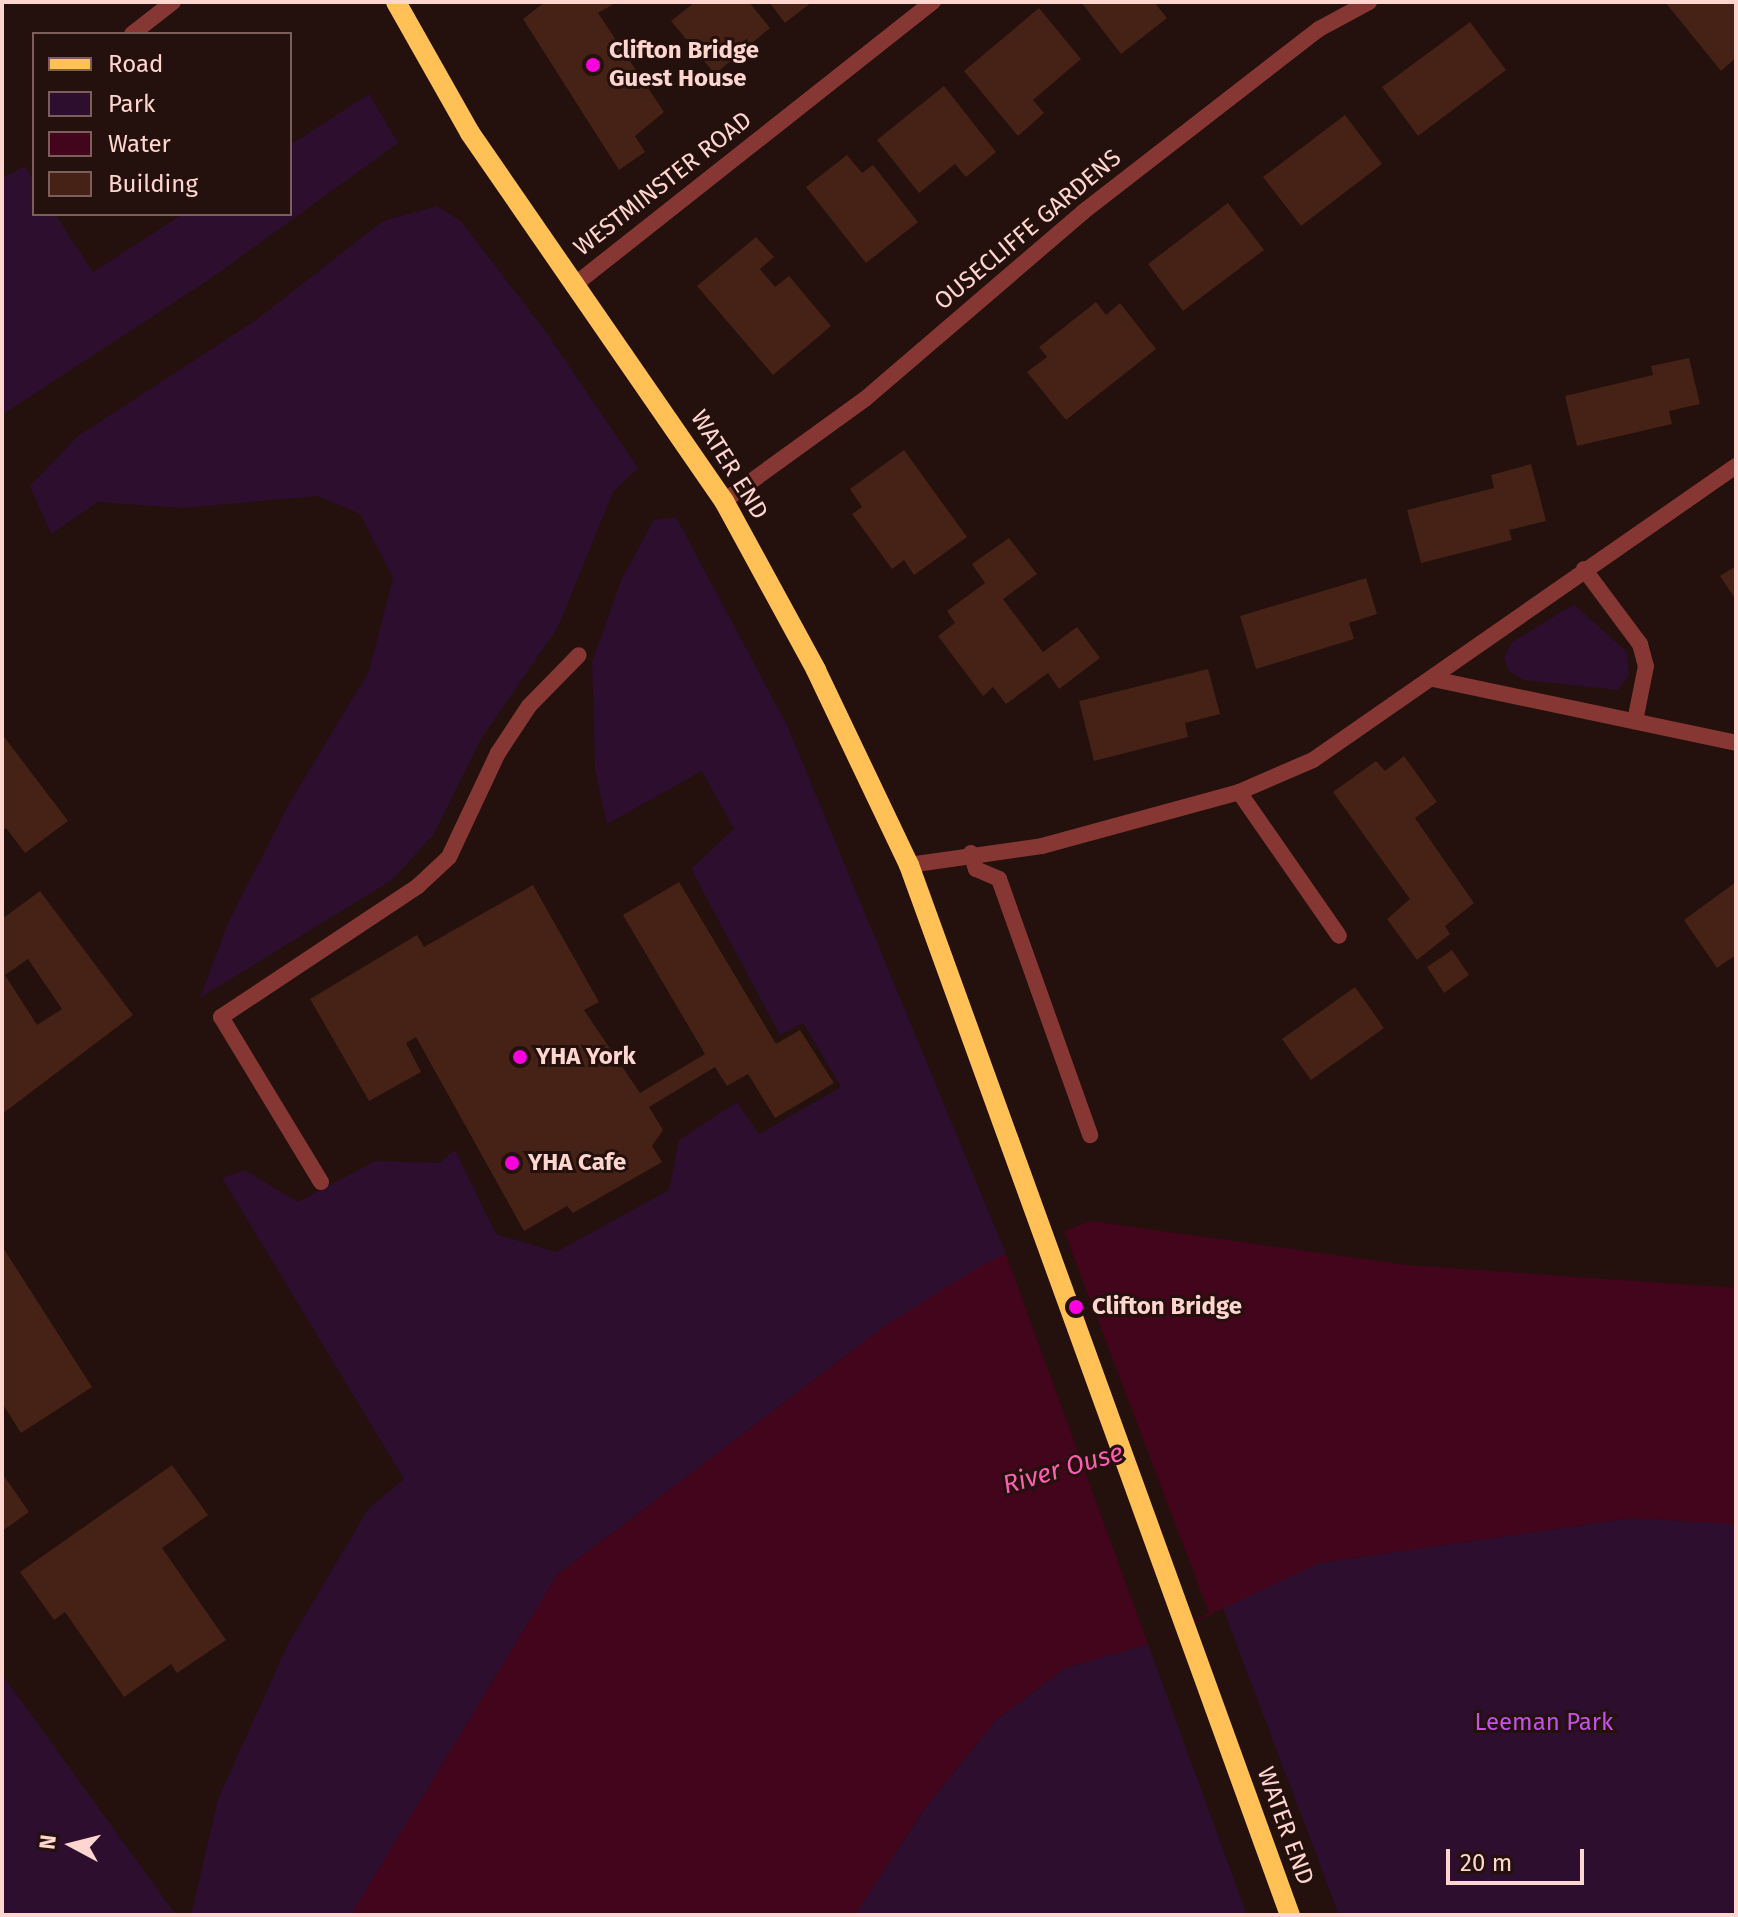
<!DOCTYPE html>
<style>
body{margin:0}
#map{position:relative;width:1738px;height:1917px;overflow:hidden;background:#24100c;font-family:"Fira Sans",sans-serif}
div>[style]{position:absolute}
[style*='--x']{left:calc(var(--x)*1px);top:calc(var(--y)*1px);width:calc(var(--w)*1px);rotate:calc(var(--a)*1deg)}
.green>*{inset:0;background:#2d0e2e}
.water>*{inset:0;background:#43051b}
.pier>*{inset:0;background:#24100c}
.building>*{inset:0;background:#462116}
.service>*{height:16px;margin:-8px;padding:0 8px;transform-origin:8px;border-radius:8px;background:#863733}
.minor>*{height:16px;margin:-8px;padding:0 8px;transform-origin:8px;border-radius:8px;background:#863733}
.primary>*{height:20px;margin:-10px;padding:0 10px;transform-origin:10px;border-radius:10px;background:#ffc156}
.dots>*{width:22px;height:22px;translate:-50% -50%;box-sizing:border-box;border:4px solid #24100c;border-radius:50%}
span{translate:-50% -50%;white-space:nowrap;text-align:center;line-height:1.15;-webkit-text-stroke:6px #24100c;paint-order:stroke}
.poi-label{font-size:24px;color:#ffd5cf;font-weight:700}
.left{translate:0 -50%;text-align:left}
.street-label{font-size:24px;color:#ffd5cf}
.park-label{font-size:24px;color:#c451e9}
.water-label{font-size:26px;color:#ff5db2;font-style:italic}
.frame{position:absolute;inset:0;border:4px solid #ffd5cf;pointer-events:none}
.legend{position:absolute;left:32px;top:32px;width:260px;height:184px;box-sizing:border-box;background:#24100c;border:2px solid #7c5f5a;margin:0;padding:10px 14px;list-style:none;font-size:24px;color:#ffd5cf}
.legend li{display:flex;align-items:center;gap:16px;height:40px}
.legend b{width:40px;border:2px solid #7c5f5a}
.north{position:absolute;left:32px;top:1805px;width:80px;height:80px;-webkit-text-stroke:6px #24100c;paint-order:stroke;rotate:277deg;font-size:22px;font-weight:700;line-height:32px;text-align:center;color:#ffd5cf}
.north::after{content:'';display:block;margin:auto;width:28px;height:36px;background:#ffd5cf;clip-path:polygon(50% 0,100% 100%,50% 72%,0 100%)}
.scale{position:absolute;left:1446px;top:1849px;width:138px;height:36px;box-sizing:border-box;border:4px solid #ffd5cf;border-top:0;padding-left:10px;font-size:24px;line-height:28px;white-space:nowrap;color:#ffd5cf;-webkit-text-stroke:6px #24100c;paint-order:stroke}
</style>
<div id="map">
<div class="green">
<div style="clip-path:polygon(369px 94px,398px 143px,210px 279px,2px 415px,2px 178px,25px 166px,34px 181px,34px 214px,55px 214px,93px 272px,183px 214px,290px 214px,290px 145px)"></div>
<div style="clip-path:polygon(437px 206px,461px 221px,546px 332px,638px 468px,613px 492px,558px 627px,481px 739px,434px 834px,392px 880px,200px 998px,228px 923px,290px 802px,369px 671px,393px 578px,360px 514px,317px 496px,182px 508px,98px 502px,51px 534px,30px 486px,78px 436px,256px 320px,383px 221px)"></div>
<div style="clip-path:polygon(676px 517px,787px 725px,1006px 1254px,886px 1325px,557px 1575px,351px 1915px,191px 1915px,218px 1799px,288px 1644px,368px 1509px,404px 1479px,222px 1178px,245px 1170px,298px 1202px,375px 1161px,439px 1163px,455px 1150px,496px 1234px,556px 1252px,669px 1190px,679px 1140px,737px 1102px,759px 1134px,841px 1087px,803px 1023px,780px 1035px,691px 869px,734px 829px,702px 771px,607px 824px,595px 770px,592px 662px,622px 578px,654px 520px)"></div>
<div style="clip-path:polygon(1574px 604px,1627px 652px,1629px 675px,1618px 690px,1523px 680px,1509px 671px,1504px 657px,1512px 642px)"></div>
<div style="clip-path:polygon(1631px 1518px,1736px 1524px,1736px 1915px,1339px 1915px,1222px 1606px,1319px 1563px)"></div>
<div style="clip-path:polygon(1148px 1644px,1247px 1915px,855px 1915px,925px 1808px,996px 1720px,1065px 1668px)"></div>
<div style="clip-path:polygon(2px 1674px,176px 1915px,2px 1915px)"></div>
</div>
<div class="water">
<div style="clip-path:polygon(1090px 1221px,1407px 1265px,1736px 1288px,1736px 1524px,1631px 1518px,1319px 1563px,1148px 1644px,1065px 1668px,996px 1720px,925px 1808px,855px 1915px,351px 1915px,557px 1575px,886px 1325px,989px 1261px)"></div>
</div>
<div class="pier">
<div style="clip-path:polygon(1064px 1231px,1209px 1613px,1148px 1644px,1006px 1254px)"></div>
</div>
<div class="building">
<div style="clip-path:polygon(545px 2px,617px 2px,598px 13px,664px 112px,635px 136px,645px 152px,619px 170px,523px 19px)"></div>
<div style="clip-path:polygon(695px 2px,749px 2px,770px 28px,715px 74px,671px 21px)"></div>
<div style="clip-path:polygon(769px 2px,812px 2px,785px 23px)"></div>
<div style="clip-path:polygon(1081px 2px,1154px 2px,1167px 18px,1121px 54px)"></div>
<div style="clip-path:polygon(1665px 2px,1736px 2px,1736px 58px,1721px 71px)"></div>
<div style="clip-path:polygon(1039px 8px,1081px 59px,1033px 100px,1044px 113px,1018px 136px,964px 71px)"></div>
<div style="clip-path:polygon(1470px 22px,1506px 70px,1418px 136px,1382px 87px)"></div>
<div style="clip-path:polygon(944px 86px,996px 152px,966px 177px,955px 164px,919px 193px,877px 140px)"></div>
<div style="clip-path:polygon(1345px 115px,1382px 164px,1301px 226px,1263px 177px)"></div>
<div style="clip-path:polygon(847px 155px,862px 173px,873px 165px,918px 222px,866px 263px,806px 187px)"></div>
<div style="clip-path:polygon(1228px 203px,1264px 250px,1183px 311px,1148px 264px)"></div>
<div style="clip-path:polygon(756px 237px,774px 257px,760px 269px,775px 287px,789px 276px,831px 326px,773px 375px,697px 286px)"></div>
<div style="clip-path:polygon(1096px 302px,1106px 315px,1120px 303px,1156px 349px,1066px 420px,1027px 372px,1047px 357px,1039px 347px)"></div>
<div style="clip-path:polygon(1689px 358px,1700px 404px,1669px 411px,1672px 424px,1577px 446px,1565px 396px,1653px 375px,1651px 366px)"></div>
<div style="clip-path:polygon(904px 450px,967px 537px,914px 575px,904px 560px,892px 569px,852px 514px,862px 507px,850px 489px)"></div>
<div style="clip-path:polygon(1531px 464px,1546px 521px,1509px 530px,1512px 540px,1421px 563px,1407px 510px,1494px 488px,1491px 475px)"></div>
<div style="clip-path:polygon(1009px 538px,1037px 574px,1003px 599px,1043px 652px,1077px 627px,1100px 658px,1059px 689px,1048px 673px,1006px 704px,993px 687px,983px 696px,938px 636px,955px 623px,947px 611px,985px 583px,972px 564px)"></div>
<div style="clip-path:polygon(1736px 566px,1736px 600px,1720px 576px)"></div>
<div style="clip-path:polygon(1366px 578px,1377px 614px,1349px 623px,1354px 639px,1256px 669px,1240px 616px)"></div>
<div style="clip-path:polygon(1208px 669px,1220px 714px,1185px 723px,1188px 737px,1094px 761px,1079px 701px)"></div>
<div style="clip-path:polygon(2px 734px,68px 821px,25px 853px,6px 828px,2px 831px)"></div>
<div style="clip-path:polygon(1404px 756px,1437px 802px,1415px 818px,1474px 903px,1445px 926px,1450px 934px,1417px 960px,1387px 919px,1410px 899px,1333px 792px,1376px 761px,1385px 771px)"></div>
<div style="clip-path:polygon(679px 882px,776px 1044px,800px 1030px,834px 1083px,775px 1118px,748px 1074px,727px 1086px,715px 1067px,649px 1107px,663px 1130px,652px 1146px,662px 1162px,573px 1213px,567px 1206px,524px 1231px,416px 1037px,406px 1043px,421px 1072px,369px 1101px,310px 999px,417px 935px,424px 947px,533px 885px,599px 1002px,584px 1010px,640px 1093px,705px 1054px,623px 915px)"></div>
<div style="clip-path:polygon(1736px 882px,1736px 955px,1717px 968px,1684px 920px)"></div>
<div style="clip-path:polygon(evenodd,40px 891px,133px 1015px,2px 1114px,2px 919px,40px 891px,28px 959px,62px 1009px,37px 1025px,5px 975px,28px 959px)"></div>
<div style="clip-path:polygon(1452px 950px,1469px 975px,1444px 993px,1427px 967px)"></div>
<div style="clip-path:polygon(1355px 987px,1384px 1028px,1311px 1080px,1282px 1039px)"></div>
<div style="clip-path:polygon(2px 1246px,92px 1387px,21px 1433px,2px 1403px)"></div>
<div style="clip-path:polygon(172px 1465px,208px 1515px,162px 1548px,226px 1640px,177px 1673px,171px 1664px,124px 1697px,65px 1612px,54px 1620px,20px 1572px)"></div>
<div style="clip-path:polygon(2px 1473px,29px 1512px,2px 1531px)"></div>
</div>
<div class="service">
<div style="--x:132;--y:34;--w:52;--a:-38"></div>
<div style="--x:971;--y:853;--w:17;--a:73"></div>
<div style="--x:976;--y:869;--w:25;--a:23"></div>
<div style="--x:999;--y:879;--w:272;--a:70.4"></div>
<div style="--x:321;--y:1182;--w:193;--a:-121.2"></div>
<div style="--x:221;--y:1017;--w:237;--a:-33.6"></div>
<div style="--x:418;--y:886;--w:42;--a:-43.1"></div>
<div style="--x:449;--y:857;--w:115;--a:-64.8"></div>
<div style="--x:498;--y:753;--w:56;--a:-56.6"></div>
<div style="--x:529;--y:706;--w:71;--a:-45.6"></div>
</div>
<div class="minor">
<div style="--x:573;--y:286;--w:459;--a:-38.3"></div>
<div style="--x:724;--y:501;--w:174;--a:-35.9"></div>
<div style="--x:865;--y:399;--w:287;--a:-40.6"></div>
<div style="--x:1083;--y:212;--w:299;--a:-37.8"></div>
<div style="--x:1319;--y:29;--w:57;--a:-28.4"></div>
<div style="--x:1584;--y:569;--w:94;--a:53.3"></div>
<div style="--x:1640;--y:644;--w:23;--a:75"></div>
<div style="--x:1646;--y:666;--w:56;--a:101.3"></div>
<div style="--x:1433;--y:679;--w:310;--a:11.9"></div>
<div style="--x:1239;--y:792;--w:175;--a:55.2"></div>
<div style="--x:909;--y:865;--w:134;--a:-8.1"></div>
<div style="--x:1042;--y:846;--w:204;--a:-15.3"></div>
<div style="--x:1239;--y:792;--w:81;--a:-23.4"></div>
<div style="--x:1313;--y:760;--w:515;--a:-34.8"></div>
</div>
<div class="primary">
<div style="--x:396;--y:2;--w:150;--a:60.5"></div>
<div style="--x:470;--y:133;--w:447;--a:55.4"></div>
<div style="--x:724;--y:501;--w:192;--a:61.4"></div>
<div style="--x:816;--y:670;--w:216;--a:64.5"></div>
<div style="--x:909;--y:865;--w:1117;--a:70.06"></div>
</div>
<div class="dots">
<div style="left:593px;top:65px;background:#fa00de"></div>
<div style="left:520px;top:1057px;background:#fa00de"></div>
<div style="left:512px;top:1163px;background:#fa00de"></div>
<div style="left:1076px;top:1307px;background:#fa00de"></div>
</div>
<div class="poi-label">
<span class="left" style="left:609px;top:65px">Clifton Bridge<br>Guest House</span>
<span class="left" style="left:536px;top:1057px">YHA York</span>
<span class="left" style="left:528px;top:1163px">YHA Cafe</span>
<span class="left" style="left:1092px;top:1307px">Clifton Bridge</span>
</div>
<div class="street-label">
<span style="left:663px;top:184px;rotate:-38deg">WESTMINSTER ROAD</span>
<span style="left:1028px;top:230px;rotate:-40deg">OUSECLIFFE GARDENS</span>
<span style="left:729px;top:465px;rotate:58deg">WATER END</span>
<span style="left:1285px;top:1826px;rotate:70deg">WATER END</span>
</div>
<div class="park-label">
<span style="left:1544px;top:1723px">Leeman Park</span>
</div>
<div class="water-label">
<span style="left:1063px;top:1469px;rotate:-16deg">River Ouse</span>
</div>
<div class="frame"></div>
<ul class="legend">
<li><b style="height:10px;background:#ffc156"></b>Road</li>
<li><b style="height:22px;background:#2d0e2e"></b>Park</li>
<li><b style="height:22px;background:#43051b"></b>Water</li>
<li><b style="height:22px;background:#462116"></b>Building</li>
</ul>
<div class="north">N</div>
<div class="scale">20 m</div>
</div>
